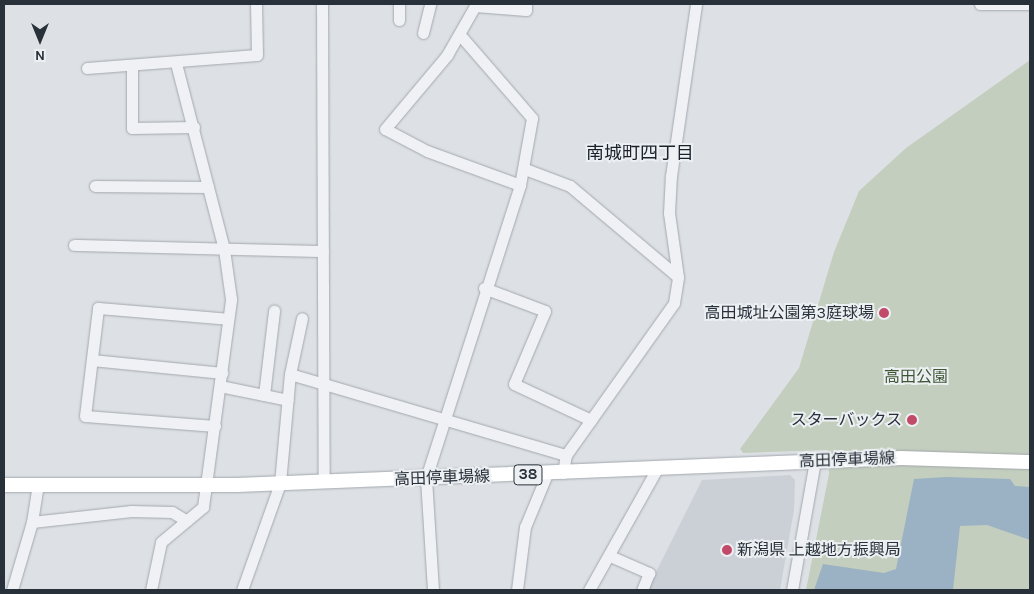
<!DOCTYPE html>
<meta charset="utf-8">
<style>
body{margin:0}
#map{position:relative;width:1034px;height:594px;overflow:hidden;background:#dde1e5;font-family:Karla,"Noto Sans JP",sans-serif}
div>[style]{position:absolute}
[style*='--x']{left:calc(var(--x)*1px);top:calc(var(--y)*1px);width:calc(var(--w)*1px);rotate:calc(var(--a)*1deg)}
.built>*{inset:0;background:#cbd0d6}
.green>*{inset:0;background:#c4cebe}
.water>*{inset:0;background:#9ab2c3}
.roads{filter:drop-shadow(0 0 1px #a3a8ae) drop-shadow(0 0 1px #a3a8ae)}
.minor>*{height:11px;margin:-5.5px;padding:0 5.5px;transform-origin:5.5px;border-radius:5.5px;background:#eff1f4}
.major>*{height:14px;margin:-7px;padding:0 7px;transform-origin:7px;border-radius:7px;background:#fff}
.dots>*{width:14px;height:14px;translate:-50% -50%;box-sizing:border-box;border:2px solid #ecf0f3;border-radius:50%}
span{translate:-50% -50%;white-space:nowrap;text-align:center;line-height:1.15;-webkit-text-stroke:4px #ecf0f3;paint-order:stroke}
.shield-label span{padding:1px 4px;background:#ecf0f3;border:1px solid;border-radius:4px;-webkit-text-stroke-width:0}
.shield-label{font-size:15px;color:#28303a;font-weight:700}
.poi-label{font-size:16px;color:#28303a}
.right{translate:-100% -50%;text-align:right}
.left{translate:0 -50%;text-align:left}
.park-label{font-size:16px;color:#3f5536}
.street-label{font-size:16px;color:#28303a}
.neighbourhood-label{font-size:18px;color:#1a212b}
.frame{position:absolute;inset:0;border:5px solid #28303a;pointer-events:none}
.north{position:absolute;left:15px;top:15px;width:50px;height:50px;-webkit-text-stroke:4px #ecf0f3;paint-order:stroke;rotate:180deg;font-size:14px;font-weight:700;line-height:20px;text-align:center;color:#28303a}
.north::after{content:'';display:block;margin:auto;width:18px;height:22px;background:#28303a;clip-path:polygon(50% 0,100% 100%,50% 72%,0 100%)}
</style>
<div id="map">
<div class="built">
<div style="clip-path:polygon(790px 475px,795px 480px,794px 510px,780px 590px,647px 590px,702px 480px)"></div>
</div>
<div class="green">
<div style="clip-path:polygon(1030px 60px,1030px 590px,806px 590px,829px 474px,828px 450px,743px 453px,740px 449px,799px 368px,834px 252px,859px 191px,906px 148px)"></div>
</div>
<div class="water">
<div style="clip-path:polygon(946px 477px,1010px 479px,1015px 486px,1030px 487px,1030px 540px,987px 525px,960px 526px,953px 590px,814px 590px,823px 564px,884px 573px,896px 569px,914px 479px)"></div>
</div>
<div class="roads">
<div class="minor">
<div style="--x:322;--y:4;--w:477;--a:89.8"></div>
<div style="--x:399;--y:4;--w:16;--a:90"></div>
<div style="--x:980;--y:4;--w:50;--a:0"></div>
<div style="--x:423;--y:33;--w:30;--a:-76"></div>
<div style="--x:132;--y:66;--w:62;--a:90"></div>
<div style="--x:132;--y:128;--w:62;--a:-0.9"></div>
<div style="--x:87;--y:68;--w:170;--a:-4.4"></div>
<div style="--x:257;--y:55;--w:51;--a:-91.1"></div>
<div style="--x:525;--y:169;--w:48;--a:20.7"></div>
<div style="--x:570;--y:186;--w:141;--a:40.1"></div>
<div style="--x:520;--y:185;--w:99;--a:-159.9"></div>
<div style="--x:427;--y:151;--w:47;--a:-152.4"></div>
<div style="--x:385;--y:129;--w:97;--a:-50"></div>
<div style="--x:447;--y:55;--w:56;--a:-60.3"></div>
<div style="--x:475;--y:6;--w:51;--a:4.5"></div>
<div style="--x:526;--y:10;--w:6;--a:-90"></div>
<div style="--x:95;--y:186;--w:113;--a:0.5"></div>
<div style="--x:74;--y:245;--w:249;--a:1.4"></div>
<div style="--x:484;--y:288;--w:65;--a:20.7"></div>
<div style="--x:545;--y:311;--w:79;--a:113"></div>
<div style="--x:514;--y:384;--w:85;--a:25.1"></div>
<div style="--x:92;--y:360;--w:131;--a:5.7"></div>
<div style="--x:290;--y:374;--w:288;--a:16.4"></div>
<div style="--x:220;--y:386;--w:69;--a:11.6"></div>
<div style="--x:264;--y:395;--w:85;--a:-83.2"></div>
<div style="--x:215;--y:426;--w:130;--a:-175.6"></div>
<div style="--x:85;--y:416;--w:109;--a:-83.1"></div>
<div style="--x:98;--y:308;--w:130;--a:4.8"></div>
<div style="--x:563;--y:473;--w:18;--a:-81"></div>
<div style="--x:566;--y:455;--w:186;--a:-54.6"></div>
<div style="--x:674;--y:303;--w:26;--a:-81"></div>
<div style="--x:678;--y:277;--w:65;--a:-98"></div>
<div style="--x:669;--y:213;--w:37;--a:-87"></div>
<div style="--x:671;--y:176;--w:174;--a:-81.7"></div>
<div style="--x:32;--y:522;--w:100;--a:-6.3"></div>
<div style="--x:131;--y:511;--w:41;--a:1.4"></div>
<div style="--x:172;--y:512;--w:17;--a:31"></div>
<div style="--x:610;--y:556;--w:43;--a:23.6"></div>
<div style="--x:649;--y:573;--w:18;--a:112"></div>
<div style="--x:12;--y:590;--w:71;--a:-73.6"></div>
<div style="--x:32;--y:522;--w:37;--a:-81"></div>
<div style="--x:151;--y:590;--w:49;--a:-78.2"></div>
<div style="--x:161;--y:542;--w:55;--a:-39.8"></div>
<div style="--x:203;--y:507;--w:210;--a:-82.3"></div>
<div style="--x:231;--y:299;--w:50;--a:-98"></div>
<div style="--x:224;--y:249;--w:191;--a:-104.5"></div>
<div style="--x:242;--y:590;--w:114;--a:-70.4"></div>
<div style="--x:280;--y:483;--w:109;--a:-84.8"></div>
<div style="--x:290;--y:374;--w:57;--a:-77.9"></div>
<div style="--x:433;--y:590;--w:112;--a:-93.6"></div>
<div style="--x:426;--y:478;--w:308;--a:-72.2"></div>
<div style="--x:520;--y:185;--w:68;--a:-79.8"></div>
<div style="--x:532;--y:118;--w:110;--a:-130.9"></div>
<div style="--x:517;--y:590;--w:64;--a:-82.8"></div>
<div style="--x:525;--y:527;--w:57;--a:-67.5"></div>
<div style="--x:589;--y:590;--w:141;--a:-60.7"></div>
<div style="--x:792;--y:590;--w:131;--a:-79.9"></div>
</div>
<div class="major">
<div style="--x:4;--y:485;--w:233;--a:0"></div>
<div style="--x:237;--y:485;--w:665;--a:-2.33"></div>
<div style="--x:901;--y:458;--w:129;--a:1.8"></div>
</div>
</div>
<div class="dots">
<div style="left:884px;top:313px;background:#c24a69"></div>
<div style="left:912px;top:420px;background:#c24a69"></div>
<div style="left:727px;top:550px;background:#c24a69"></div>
</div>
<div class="shield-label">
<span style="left:528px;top:475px">38</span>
</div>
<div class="poi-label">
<span class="right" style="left:874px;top:313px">高田城址公園第3庭球場</span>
<span class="right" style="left:902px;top:420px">スターバックス</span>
<span class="left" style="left:737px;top:550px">新潟県 上越地方振興局</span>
</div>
<div class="park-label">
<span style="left:916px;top:377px">高田公園</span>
</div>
<div class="street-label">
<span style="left:847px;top:460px;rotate:-2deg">高田停車場線</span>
<span style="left:442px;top:478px;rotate:-2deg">高田停車場線</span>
</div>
<div class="neighbourhood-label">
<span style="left:640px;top:153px">南城町四丁目</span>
</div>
<div class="frame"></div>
<div class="north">N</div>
</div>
